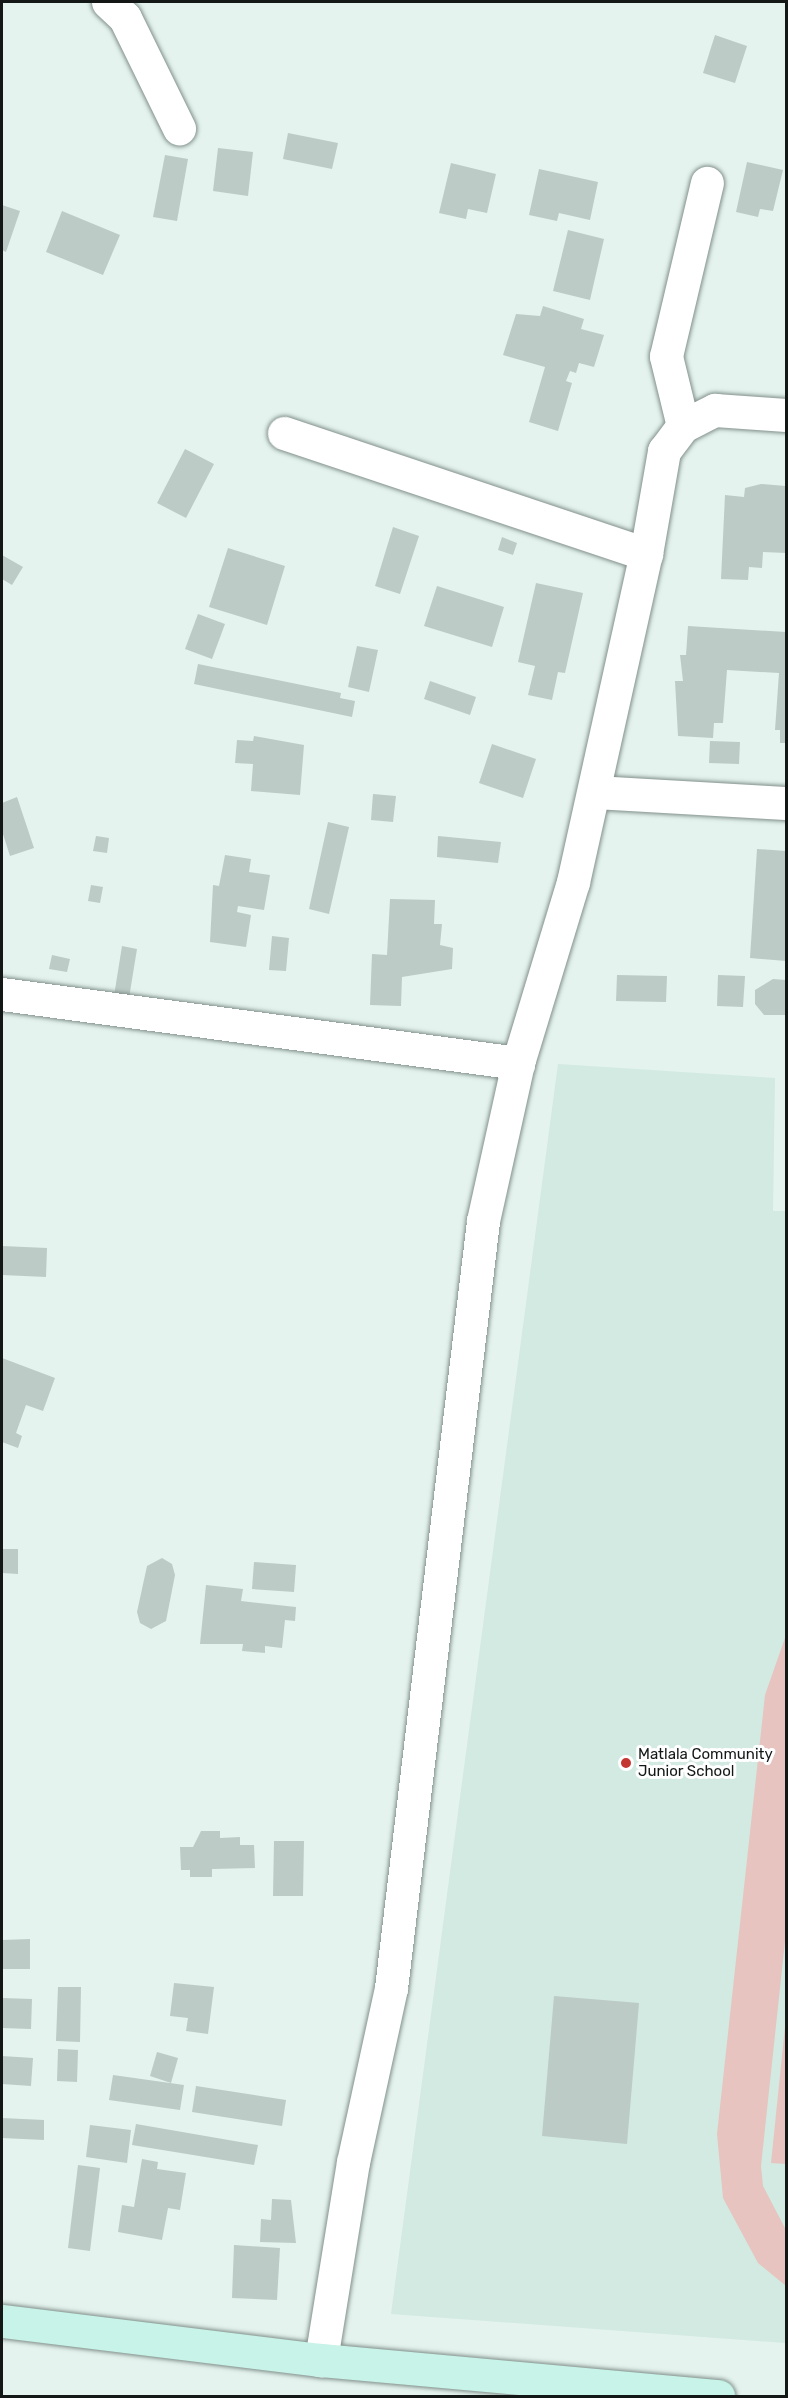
<!DOCTYPE html>
<style>
body{margin:0}
#map{position:relative;width:788px;height:2398px;overflow:hidden;background:#e4f3ee;font-family:Rubik,sans-serif}
div>[style]{position:absolute}
[style*='--x']{left:calc(var(--x)*1px);top:calc(var(--y)*1px);width:calc(var(--w)*1px);rotate:calc(var(--a)*1deg)}
.built>*{inset:0;background:#d2eae1}
.green>*{inset:0;background:#e7c4bf}
.building>*{inset:0;background:#bccbc6}
.roads{filter:drop-shadow(0 0 2px #82908b) drop-shadow(0 0 2px #82908b)}
.street>*{height:33px;margin:-16.5px;padding:0 16.5px;transform-origin:16.5px;border-radius:16.5px;background:#fff}
.secondary>*{height:33px;margin:-16.5px;padding:0 16.5px;transform-origin:16.5px;border-radius:16.5px;background:#c8f3e8}
.dots>*{width:16px;height:16px;translate:-50% -50%;box-sizing:border-box;border:3px solid #fff;border-radius:50%}
span{translate:-50% -50%;white-space:nowrap;text-align:center;line-height:1.15;-webkit-text-stroke:6px #fff;paint-order:stroke}
.poi-label{font-size:15px;color:#131817}
.left{translate:0 -50%;text-align:left}
.frame{position:absolute;inset:0;border:3px solid #131817;pointer-events:none}
</style>
<div id="map">
<div class="built">
<div style="clip-path:polygon(558px 1064px,775px 1078px,773px 1211px,786px 1211px,786px 2343px,391px 2314px)"></div>
</div>
<div class="green">
<div style="clip-path:polygon(786px 1635px,786px 1932px,761px 2166px,763px 2186px,786px 2230px,786px 2286px,758px 2263px,723px 2198px,717px 2134px,765px 1695px)"></div>
<div style="clip-path:polygon(786px 2017px,786px 2164px,771px 2163px)"></div>
</div>
<div class="building">
<div style="clip-path:polygon(715px 35px,747px 46px,735px 83px,703px 73px)"></div>
<div style="clip-path:polygon(288px 133px,338px 143px,332px 169px,283px 159px)"></div>
<div style="clip-path:polygon(218px 148px,253px 152px,248px 196px,213px 191px)"></div>
<div style="clip-path:polygon(165px 155px,188px 159px,177px 221px,153px 217px)"></div>
<div style="clip-path:polygon(747px 162px,783px 170px,773px 211px,760px 209px,758px 217px,736px 212px)"></div>
<div style="clip-path:polygon(451px 163px,496px 174px,487px 213px,468px 209px,466px 219px,439px 213px)"></div>
<div style="clip-path:polygon(539px 169px,598px 182px,590px 220px,559px 213px,557px 221px,529px 215px)"></div>
<div style="clip-path:polygon(2px 205px,20px 211px,6px 252px,2px 250px)"></div>
<div style="clip-path:polygon(62px 211px,120px 235px,103px 275px,46px 252px)"></div>
<div style="clip-path:polygon(568px 230px,604px 239px,590px 300px,553px 291px)"></div>
<div style="clip-path:polygon(543px 306px,584px 319px,581px 329px,604px 335px,594px 367px,579px 363px,576px 373px,570px 371px,566px 381px,572px 383px,558px 431px,529px 422px,545px 367px,503px 355px,516px 314px,540px 316px)"></div>
<div style="clip-path:polygon(185px 449px,214px 464px,186px 518px,157px 503px)"></div>
<div style="clip-path:polygon(761px 484px,786px 486px,786px 553px,763px 552px,762px 568px,749px 567px,748px 580px,721px 579px,725px 495px,744px 497px,745px 488px)"></div>
<div style="clip-path:polygon(393px 527px,419px 536px,400px 594px,375px 586px)"></div>
<div style="clip-path:polygon(502px 537px,517px 543px,513px 555px,498px 550px)"></div>
<div style="clip-path:polygon(228px 548px,285px 566px,267px 625px,209px 607px)"></div>
<div style="clip-path:polygon(2px 555px,23px 567px,12px 585px,2px 579px)"></div>
<div style="clip-path:polygon(536px 583px,583px 593px,565px 673px,558px 672px,552px 700px,528px 695px,535px 666px,518px 662px)"></div>
<div style="clip-path:polygon(437px 586px,504px 607px,492px 647px,424px 626px)"></div>
<div style="clip-path:polygon(198px 614px,225px 624px,212px 659px,185px 649px)"></div>
<div style="clip-path:polygon(688px 626px,786px 632px,786px 743px,780px 743px,780px 730px,775px 730px,779px 673px,727px 670px,723px 723px,714px 723px,713px 738px,678px 736px,675px 681px,683px 681px,680px 655px,686px 655px)"></div>
<div style="clip-path:polygon(357px 646px,378px 650px,369px 692px,348px 687px)"></div>
<div style="clip-path:polygon(198px 664px,341px 693px,340px 698px,355px 701px,352px 717px,194px 684px)"></div>
<div style="clip-path:polygon(430px 681px,476px 697px,470px 715px,424px 699px)"></div>
<div style="clip-path:polygon(254px 736px,304px 745px,300px 795px,251px 791px,253px 764px,235px 763px,237px 740px,253px 741px)"></div>
<div style="clip-path:polygon(710px 741px,740px 742px,739px 764px,709px 763px)"></div>
<div style="clip-path:polygon(492px 744px,536px 759px,523px 798px,479px 783px)"></div>
<div style="clip-path:polygon(373px 794px,396px 796px,393px 822px,371px 820px)"></div>
<div style="clip-path:polygon(17px 797px,34px 848px,10px 856px,2px 831px,2px 803px)"></div>
<div style="clip-path:polygon(328px 822px,349px 827px,329px 914px,309px 909px)"></div>
<div style="clip-path:polygon(96px 836px,109px 838px,107px 853px,93px 851px)"></div>
<div style="clip-path:polygon(438px 836px,501px 842px,498px 863px,437px 857px)"></div>
<div style="clip-path:polygon(757px 849px,786px 851px,786px 961px,750px 958px)"></div>
<div style="clip-path:polygon(225px 855px,251px 859px,249px 872px,270px 875px,264px 910px,238px 906px,237px 912px,251px 915px,246px 947px,210px 942px,213px 885px,219px 886px)"></div>
<div style="clip-path:polygon(91px 885px,103px 887px,100px 903px,88px 901px)"></div>
<div style="clip-path:polygon(390px 899px,435px 900px,434px 924px,442px 924px,440px 945px,453px 948px,452px 969px,402px 977px,401px 1006px,370px 1005px,372px 954px,387px 955px)"></div>
<div style="clip-path:polygon(272px 936px,289px 938px,286px 971px,269px 970px)"></div>
<div style="clip-path:polygon(122px 946px,137px 949px,129px 998px,114px 996px)"></div>
<div style="clip-path:polygon(52px 955px,70px 959px,67px 972px,49px 969px)"></div>
<div style="clip-path:polygon(617px 975px,667px 976px,666px 1002px,616px 1001px)"></div>
<div style="clip-path:polygon(718px 975px,745px 976px,743px 1007px,717px 1006px)"></div>
<div style="clip-path:polygon(773px 979px,786px 980px,786px 1015px,764px 1015px,755px 1004px,755px 990px)"></div>
<div style="clip-path:polygon(2px 1246px,47px 1248px,46px 1277px,2px 1275px)"></div>
<div style="clip-path:polygon(2px 1358px,55px 1378px,43px 1411px,26px 1405px,16px 1433px,22px 1436px,18px 1448px,2px 1442px)"></div>
<div style="clip-path:polygon(3px 1549px,18px 1549px,18px 1574px,2px 1573px)"></div>
<div style="clip-path:polygon(162px 1558px,172px 1564px,175px 1575px,166px 1621px,151px 1629px,140px 1623px,137px 1612px,147px 1566px)"></div>
<div style="clip-path:polygon(254px 1562px,296px 1565px,294px 1592px,252px 1589px)"></div>
<div style="clip-path:polygon(206px 1585px,243px 1589px,241px 1601px,296px 1607px,295px 1621px,285px 1620px,282px 1648px,265px 1646px,265px 1653px,242px 1651px,243px 1644px,200px 1644px)"></div>
<div style="clip-path:polygon(201px 1831px,220px 1831px,220px 1838px,240px 1837px,240px 1845px,254px 1845px,255px 1868px,212px 1869px,212px 1877px,190px 1877px,190px 1870px,181px 1870px,180px 1847px,193px 1847px)"></div>
<div style="clip-path:polygon(274px 1841px,304px 1841px,303px 1896px,273px 1896px)"></div>
<div style="clip-path:polygon(30px 1939px,30px 1969px,2px 1969px,2px 1940px)"></div>
<div style="clip-path:polygon(174px 1983px,214px 1987px,208px 2034px,186px 2031px,188px 2018px,170px 2016px)"></div>
<div style="clip-path:polygon(58px 1987px,81px 1987px,80px 2042px,56px 2041px)"></div>
<div style="clip-path:polygon(554px 1996px,639px 2003px,627px 2144px,542px 2136px)"></div>
<div style="clip-path:polygon(2px 1998px,32px 1999px,31px 2029px,2px 2028px)"></div>
<div style="clip-path:polygon(58px 2049px,78px 2050px,77px 2082px,57px 2081px)"></div>
<div style="clip-path:polygon(157px 2052px,178px 2058px,171px 2083px,150px 2076px)"></div>
<div style="clip-path:polygon(2px 2056px,33px 2058px,31px 2086px,2px 2084px)"></div>
<div style="clip-path:polygon(113px 2075px,184px 2085px,180px 2110px,109px 2100px)"></div>
<div style="clip-path:polygon(196px 2086px,286px 2100px,282px 2126px,192px 2112px)"></div>
<div style="clip-path:polygon(2px 2118px,44px 2120px,44px 2140px,2px 2138px)"></div>
<div style="clip-path:polygon(136px 2124px,258px 2145px,254px 2165px,132px 2145px)"></div>
<div style="clip-path:polygon(90px 2125px,131px 2130px,127px 2163px,86px 2157px)"></div>
<div style="clip-path:polygon(142px 2159px,158px 2162px,157px 2169px,186px 2173px,180px 2210px,168px 2208px,162px 2240px,118px 2232px,122px 2205px,134px 2207px)"></div>
<div style="clip-path:polygon(78px 2165px,100px 2168px,90px 2251px,68px 2248px)"></div>
<div style="clip-path:polygon(272px 2199px,291px 2200px,296px 2243px,260px 2242px,261px 2219px,271px 2220px)"></div>
<div style="clip-path:polygon(234px 2245px,280px 2248px,277px 2300px,232px 2298px)"></div>
</div>
<div class="roads">
<div class="street">
<div style="--x:108;--y:2;--w:23;--a:43"></div>
<div style="--x:125;--y:18;--w:123;--a:63.9"></div>
<div style="--x:683;--y:426;--w:72;--a:-103.7"></div>
<div style="--x:666;--y:356;--w:178;--a:-76.7"></div>
<div style="--x:284;--y:433;--w:382;--a:18.5"></div>
<div style="--x:594;--y:792;--w:192;--a:3.3"></div>
<div style="--x:2;--y:994;--w:521;--a:7.62"></div>
<div style="--x:518;--y:1063;--w:162;--a:102.5"></div>
<div style="--x:483;--y:1221;--w:772;--a:96.84"></div>
<div style="--x:391;--y:1988;--w:178;--a:102.3"></div>
<div style="--x:353;--y:2162;--w:201;--a:99.2"></div>
<div style="--x:518;--y:1063;--w:189;--a:-73.1"></div>
<div style="--x:573;--y:882;--w:336;--a:-77.5"></div>
<div style="--x:646;--y:554;--w:105;--a:-80.1"></div>
<div style="--x:664;--y:451;--w:31;--a:-53"></div>
<div style="--x:683;--y:426;--w:36;--a:-27"></div>
<div style="--x:715;--y:410;--w:71;--a:4"></div>
</div>
<div class="secondary">
<div style="--x:2;--y:2321;--w:321;--a:7"></div>
<div style="--x:321;--y:2360;--w:399;--a:5.2"></div>
</div>
</div>
<div class="dots">
<div style="left:626px;top:1763px;background:#c43630"></div>
</div>
<div class="poi-label">
<span class="left" style="left:638px;top:1763px">Matlala Community<br>Junior School</span>
</div>
<div class="frame"></div>
</div>
